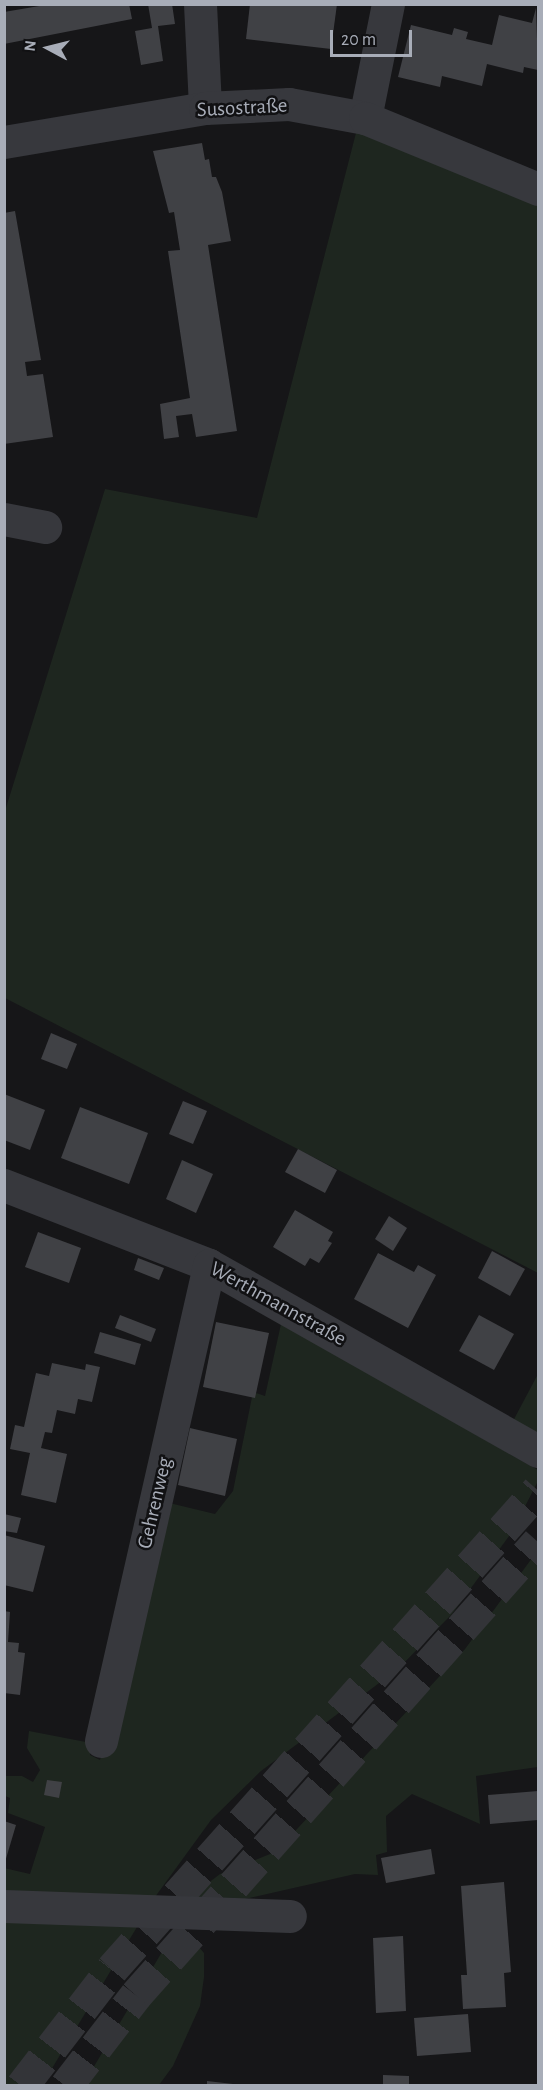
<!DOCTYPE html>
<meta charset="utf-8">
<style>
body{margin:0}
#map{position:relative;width:543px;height:2090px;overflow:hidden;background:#161618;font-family:"Alegreya Sans",sans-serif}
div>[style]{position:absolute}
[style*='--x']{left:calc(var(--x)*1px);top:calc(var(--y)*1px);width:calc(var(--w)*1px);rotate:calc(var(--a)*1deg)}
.green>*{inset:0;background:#1e261f}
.building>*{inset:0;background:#404145}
.highway-tunnel>*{height:33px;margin-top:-16.5px;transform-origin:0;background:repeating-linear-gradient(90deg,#333438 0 33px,transparent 0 49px)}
.minor>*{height:33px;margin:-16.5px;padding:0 16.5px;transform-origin:16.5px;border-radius:16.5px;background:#37383d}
span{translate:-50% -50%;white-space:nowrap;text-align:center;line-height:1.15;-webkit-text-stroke:5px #111113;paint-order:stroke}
.street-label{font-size:21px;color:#a8adb8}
.frame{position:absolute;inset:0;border:6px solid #a8adb8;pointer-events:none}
.north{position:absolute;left:18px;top:18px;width:60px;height:60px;-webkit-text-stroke:4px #111113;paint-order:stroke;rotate:277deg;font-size:16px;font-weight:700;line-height:24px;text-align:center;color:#a8adb8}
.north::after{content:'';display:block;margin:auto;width:21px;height:27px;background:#a8adb8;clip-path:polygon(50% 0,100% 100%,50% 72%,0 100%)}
.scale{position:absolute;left:330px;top:30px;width:82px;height:27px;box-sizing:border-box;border:3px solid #a8adb8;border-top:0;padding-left:8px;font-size:18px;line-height:21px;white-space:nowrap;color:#a8adb8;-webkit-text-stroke:4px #111113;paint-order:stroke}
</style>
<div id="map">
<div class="green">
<div style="clip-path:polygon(357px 129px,538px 205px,538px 1273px,5px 998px,5px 811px,105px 489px,257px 518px)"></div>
<div style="clip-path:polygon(281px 1324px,538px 1470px,538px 1481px,512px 1532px,452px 1614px,398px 1669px,261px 1771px,211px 1820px,155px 1897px,5px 1894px,4px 1868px,30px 1874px,45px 1827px,8px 1813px,10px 1798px,5px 1796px,5px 1776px,22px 1776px,33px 1782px,40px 1770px,27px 1748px,29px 1731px,91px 1743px,90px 1755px,100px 1760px,161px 1501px,215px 1514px,233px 1491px,253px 1392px,265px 1396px)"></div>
<div style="clip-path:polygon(538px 1374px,538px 1436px,513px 1421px)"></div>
<div style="clip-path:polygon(538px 1550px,538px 1767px,476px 1776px,480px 1824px,412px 1794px,386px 1816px,387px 1852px,376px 1855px,378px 1875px,355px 1874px,236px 1901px,193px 1903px,203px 1887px,220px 1874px,270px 1854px,283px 1844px,465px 1649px)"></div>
<div style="clip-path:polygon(5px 1922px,137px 1927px,42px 2085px,5px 2086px)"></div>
<div style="clip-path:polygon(175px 1930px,194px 1941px,204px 1953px,204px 1977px,200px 2006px,173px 2066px,159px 2085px,83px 2085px)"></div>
</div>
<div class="building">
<div style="clip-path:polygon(51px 4px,129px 4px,132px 19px,4px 44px,4px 12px)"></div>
<div style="clip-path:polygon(148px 4px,172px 4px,175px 24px,158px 26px,163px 61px,141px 65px,135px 31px,152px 28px)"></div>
<div style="clip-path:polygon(250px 4px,337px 4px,331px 49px,246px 39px)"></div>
<div style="clip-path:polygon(536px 8px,538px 70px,524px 67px,523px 73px,487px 64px,482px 86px,442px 76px,440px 87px,398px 77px,411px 25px,452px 35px,454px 28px,468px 32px,466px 39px,492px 45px,499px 15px,532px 23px)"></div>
<div style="clip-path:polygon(202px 143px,205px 160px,209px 159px,212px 177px,216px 177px,222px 192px,231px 241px,208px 245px,237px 431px,196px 437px,192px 414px,176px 416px,179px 437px,164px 439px,160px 404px,190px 398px,168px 251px,180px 250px,174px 212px,169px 213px,153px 151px)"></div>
<div style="clip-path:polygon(15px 211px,41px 360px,25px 362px,27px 376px,43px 374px,53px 437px,4px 444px,4px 213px)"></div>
<div style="clip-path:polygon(51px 1033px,77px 1044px,67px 1069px,41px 1059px)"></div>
<div style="clip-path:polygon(4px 1094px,45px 1110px,30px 1150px,4px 1140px)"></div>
<div style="clip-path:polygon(183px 1101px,207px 1111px,193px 1144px,169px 1134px)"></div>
<div style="clip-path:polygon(80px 1107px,148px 1133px,129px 1184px,61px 1158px)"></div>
<div style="clip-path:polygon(298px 1149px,337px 1170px,325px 1193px,285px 1172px)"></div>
<div style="clip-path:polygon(182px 1160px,213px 1174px,196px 1213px,166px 1199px)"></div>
<div style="clip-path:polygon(295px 1210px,333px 1232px,328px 1241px,332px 1243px,319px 1263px,310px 1258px,305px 1266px,273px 1247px)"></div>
<div style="clip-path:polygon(389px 1216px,407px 1228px,393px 1251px,375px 1239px)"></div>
<div style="clip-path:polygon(38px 1232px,81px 1248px,69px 1283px,25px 1267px)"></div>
<div style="clip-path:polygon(492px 1251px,525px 1269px,510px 1296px,478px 1278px)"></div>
<div style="clip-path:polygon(378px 1253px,414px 1272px,418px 1265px,436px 1275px,408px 1328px,354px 1299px)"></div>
<div style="clip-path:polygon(138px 1258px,164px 1268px,159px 1280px,134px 1270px)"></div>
<div style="clip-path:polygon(120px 1315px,156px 1329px,151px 1342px,115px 1328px)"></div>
<div style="clip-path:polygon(479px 1315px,514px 1334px,494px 1370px,459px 1351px)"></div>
<div style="clip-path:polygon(216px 1322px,269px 1333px,255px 1398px,203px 1387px)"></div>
<div style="clip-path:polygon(100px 1332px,141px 1344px,135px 1365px,94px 1353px)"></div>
<div style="clip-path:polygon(52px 1363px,85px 1370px,86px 1364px,100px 1367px,92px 1402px,78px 1399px,75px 1414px,57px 1410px,52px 1433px,45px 1432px,41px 1448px,67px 1454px,56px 1503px,21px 1495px,30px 1453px,10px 1449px,15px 1425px,24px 1427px,36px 1373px,49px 1376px)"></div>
<div style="clip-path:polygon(190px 1428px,237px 1439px,225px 1496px,178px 1485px)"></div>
<div style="clip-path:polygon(4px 1514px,21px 1518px,17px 1533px,4px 1531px)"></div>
<div style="clip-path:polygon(4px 1535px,45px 1546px,33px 1592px,4px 1585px)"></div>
<div style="clip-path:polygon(4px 1611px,10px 1612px,8px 1642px,19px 1643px,18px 1652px,25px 1653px,20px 1695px,4px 1693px)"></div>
<div style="clip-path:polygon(47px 1780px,62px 1782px,59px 1798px,44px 1795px)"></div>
<div style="clip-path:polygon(538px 1791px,538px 1820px,490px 1824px,488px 1795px)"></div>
<div style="clip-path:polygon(4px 1821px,16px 1825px,5px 1862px,4px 1862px)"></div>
<div style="clip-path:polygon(431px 1849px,435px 1874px,386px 1883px,381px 1858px)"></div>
<div style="clip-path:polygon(504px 1882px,511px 1972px,504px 1973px,506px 2007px,463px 2009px,461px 1975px,467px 1975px,461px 1886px)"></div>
<div style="clip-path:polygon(403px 1936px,406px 2011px,376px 2013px,373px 1938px)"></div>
<div style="clip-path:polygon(468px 2014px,471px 2052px,417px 2056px,414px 2018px)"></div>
<div style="clip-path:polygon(383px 2075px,409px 2076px,409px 2086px,383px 2086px)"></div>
<div style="clip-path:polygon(207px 2081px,233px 2084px,232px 2086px,207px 2086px)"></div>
</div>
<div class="highway-tunnel">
<div style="--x:22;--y:2086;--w:148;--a:-52.4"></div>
<div style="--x:112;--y:1969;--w:641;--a:-48.35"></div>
<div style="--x:66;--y:2086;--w:115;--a:-52.4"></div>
<div style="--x:136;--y:1995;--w:606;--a:-48.41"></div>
</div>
<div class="minor">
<div style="--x:200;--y:4;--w:104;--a:87.2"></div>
<div style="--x:365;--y:118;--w:116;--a:-78.6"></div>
<div style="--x:4;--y:142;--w:204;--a:-9.6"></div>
<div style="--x:205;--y:108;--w:84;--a:-2.7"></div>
<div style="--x:289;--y:104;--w:77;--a:10.4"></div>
<div style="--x:365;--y:118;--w:187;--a:22.3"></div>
<div style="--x:4;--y:519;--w:42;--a:11"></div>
<div style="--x:4;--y:1185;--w:220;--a:21.3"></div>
<div style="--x:209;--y:1265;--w:378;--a:29.5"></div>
<div style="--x:101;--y:1741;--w:488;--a:-77.2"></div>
<div style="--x:4;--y:1906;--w:286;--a:2"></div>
</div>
<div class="street-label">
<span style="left:242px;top:108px;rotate:-3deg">Susostraße</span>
<span style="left:278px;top:1304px;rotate:29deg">Werthmannstraße</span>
<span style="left:155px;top:1503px;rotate:-77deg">Gehrenweg</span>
</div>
<div class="frame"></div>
<div class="north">N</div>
<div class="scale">20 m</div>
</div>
